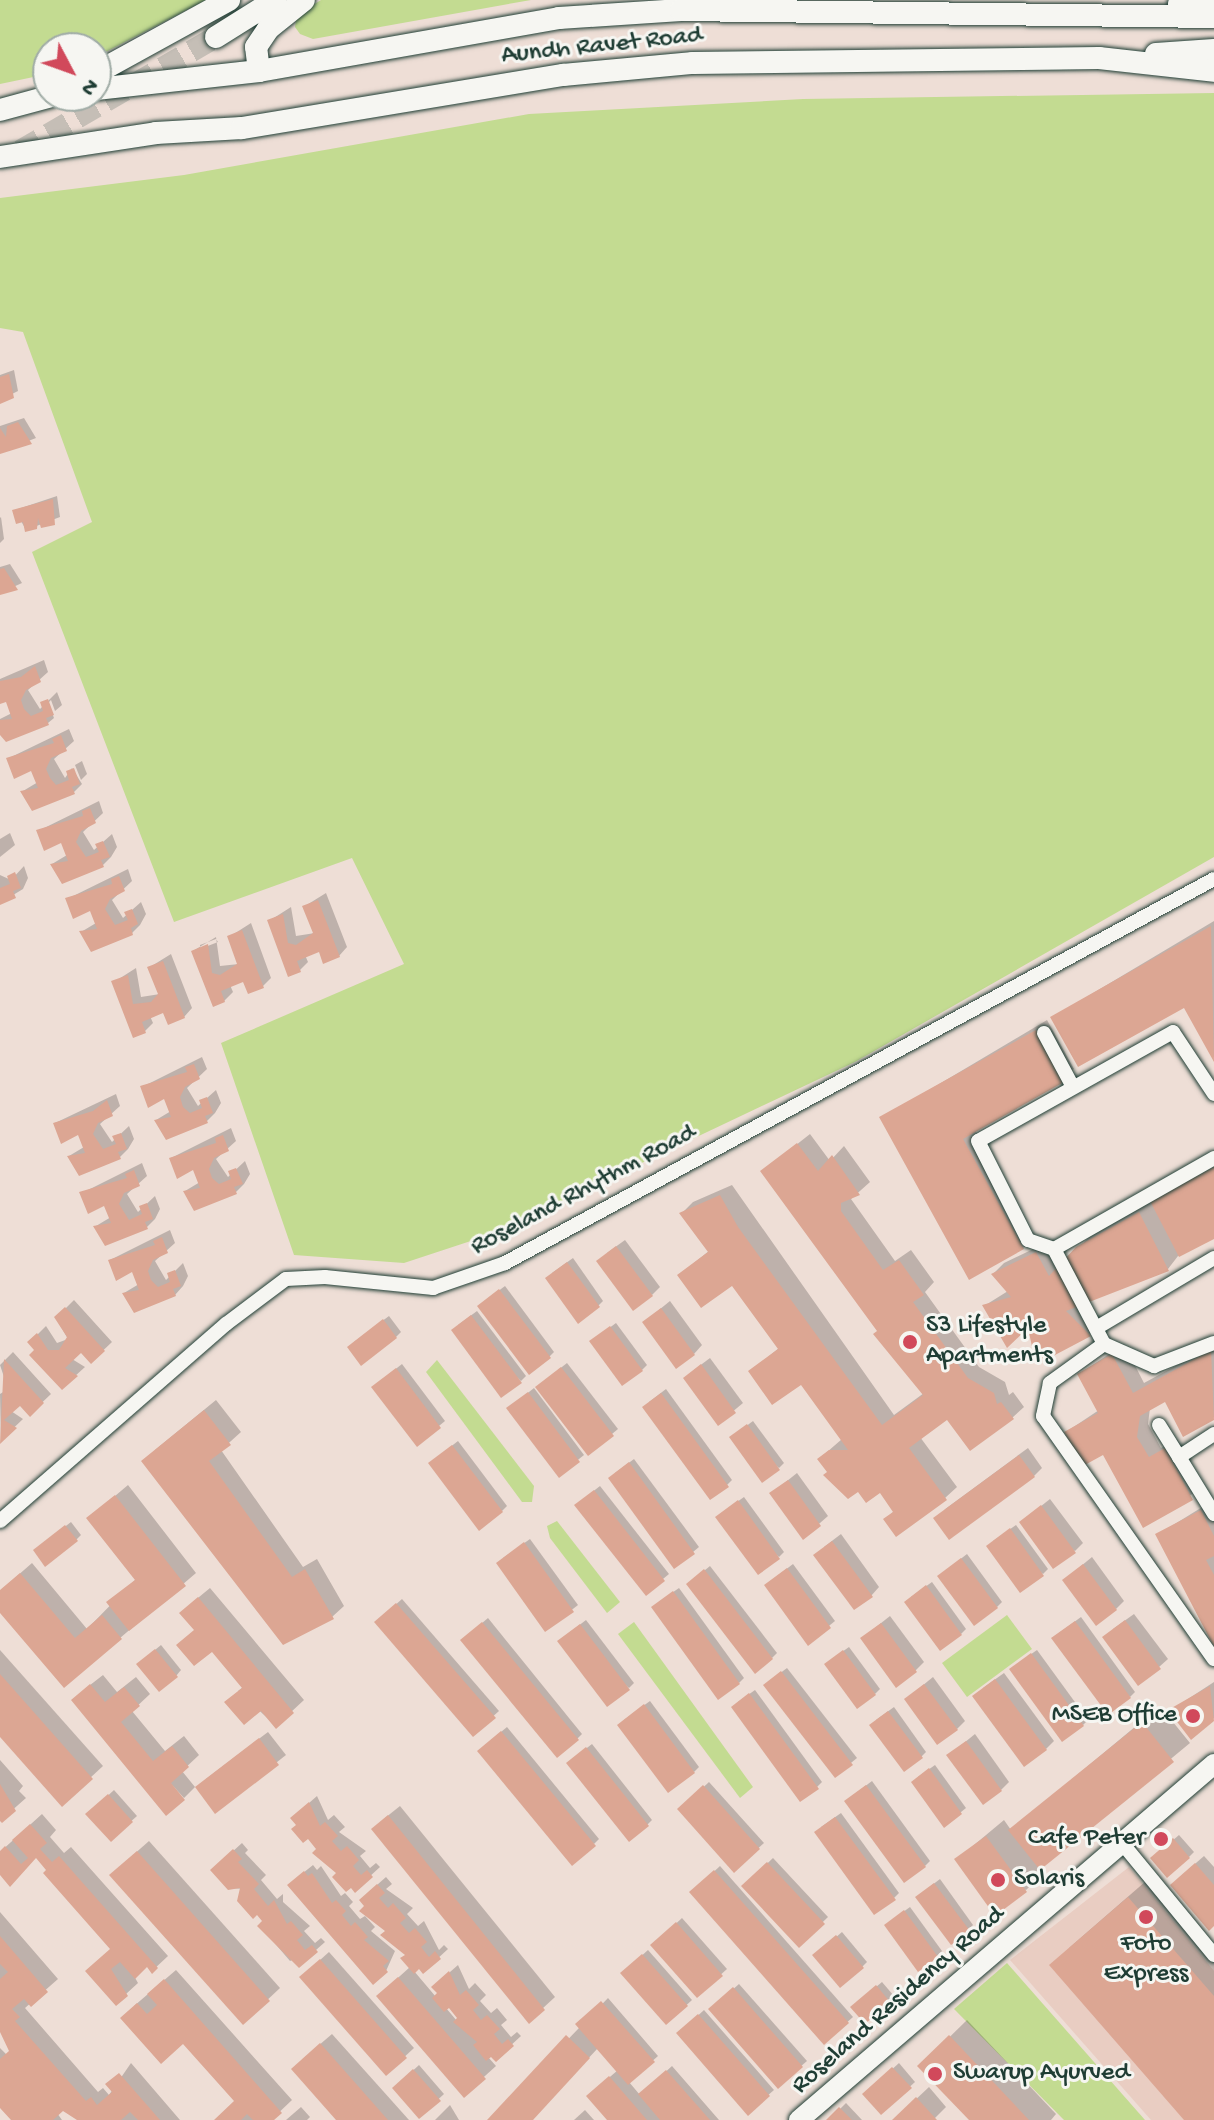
<!DOCTYPE html>
<style>
body{margin:0}
#map{position:relative;width:1214px;height:2120px;overflow:hidden;background:#eeded6;font-family:"Gochi Hand",sans-serif}
div>[style]{position:absolute}
[style*='--x']{left:calc(var(--x)*1px);top:calc(var(--y)*1px);width:calc(var(--w)*1px);rotate:calc(var(--a)*1deg)}
.built>*{inset:0;background:#e9cdc2}
.green>*{inset:0;background:#c3db91}
.shadow>*{inset:0;background:#0003}
.building>*{inset:0;background:#dca693}
.primary-tunnel>*{height:22px;margin-top:-11px;transform-origin:0;background:repeating-linear-gradient(90deg,#c5beb6 0 22px,transparent 0 33px)}
.roads{filter:drop-shadow(0 0 2px #1f3d34) drop-shadow(0 0 2px #1f3d34)}
.street>*{height:14px;margin:-7px;padding:0 7px;transform-origin:7px;border-radius:7px;background:#f6f6f2}
.secondary>*{height:20px;margin:-10px;padding:0 10px;transform-origin:10px;border-radius:10px;background:#f6f6f2}
.primary>*{height:22px;margin:-11px;padding:0 11px;transform-origin:11px;border-radius:11px;background:#f6f6f2}
.dots>*{width:22px;height:22px;translate:-50% -50%;box-sizing:border-box;border:4px solid #f6f6f2;border-radius:50%}
span{translate:-50% -50%;white-space:nowrap;text-align:center;line-height:1.15;-webkit-text-stroke:6px #f6f6f2;paint-order:stroke}
.street-label{font-size:26px;color:#1f3d34}
.poi-label{font-size:26px;color:#1f3d34}
.left{translate:0 -50%;text-align:left}
.right{translate:-100% -50%;text-align:right}
.north{position:absolute;left:32px;top:32px;width:80px;height:80px;box-sizing:border-box;background:#f6f6f2;border:2px solid #a0aca6;border-radius:50%;rotate:131deg;font-size:22px;font-weight:700;line-height:32px;text-align:center;color:#1f3d34}
.north::after{content:'';display:block;margin:auto;width:28px;height:36px;background:#d1495b;clip-path:polygon(50% 0,100% 100%,50% 72%,0 100%)}
</style>
<div id="map">
<div class="built">
<div style="clip-path:polygon(1129px 1867px,1214px 1971px,1214px 2120px,1151px 2120px,1010px 1960px)"></div>
</div>
<div class="green">
<div style="clip-path:polygon(0 0,206px 0,96px 57px,96px 48px,48px 48px,48px 74px,0 84px)"></div>
<div style="clip-path:polygon(321px 0,531px 0,313px 39px,300px 34px,295px 27px,297px 15px)"></div>
<div style="clip-path:polygon(1214px 93px,1214px 857px,855px 1062px,492px 1234px,404px 1263px,294px 1255px,221px 1043px,404px 964px,352px 858px,174px 922px,32px 552px,92px 522px,23px 332px,0 328px,0 198px,184px 175px,529px 114px,803px 99px)"></div>
<div style="clip-path:polygon(437px 1360px,534px 1486px,532px 1502px,522px 1502px,426px 1372px)"></div>
<div style="clip-path:polygon(557px 1521px,620px 1602px,607px 1613px,550px 1538px,547px 1526px)"></div>
<div style="clip-path:polygon(1007px 1615px,1032px 1649px,967px 1697px,942px 1663px)"></div>
<div style="clip-path:polygon(634px 1622px,753px 1787px,740px 1798px,618px 1634px)"></div>
<div style="clip-path:polygon(1007px 1963px,1145px 2120px,1064px 2120px,954px 2009px)"></div>
</div>
<div class="shadow">
<div style="clip-path:polygon(14px 370px,18px 391px,0 400px,0 375px)"></div>
<div style="clip-path:polygon(24px 418px,36px 438px,0 452px,0 426px)"></div>
<div style="clip-path:polygon(57px 496px,60px 517px,26px 530px,15px 510px)"></div>
<div style="clip-path:polygon(1px 517px,4px 539px,0 543px,0 518px)"></div>
<div style="clip-path:polygon(10px 564px,22px 583px,0 593px,0 567px)"></div>
<div style="clip-path:polygon(44px 660px,48px 672px,28px 690px,40px 709px,57px 692px,62px 705px,55px 711px,51px 700px,48px 703px,54px 718px,48px 723px,0 727px,0 719px,12px 713px,7px 699px,0 702px,0 679px)"></div>
<div style="clip-path:polygon(69px 729px,74px 741px,54px 759px,65px 778px,72px 768px,82px 784px,73px 793px,23px 791px,38px 782px,32px 768px,9px 758px)"></div>
<div style="clip-path:polygon(82px 761px,87px 774px,81px 780px,75px 765px)"></div>
<div style="clip-path:polygon(99px 801px,103px 813px,83px 832px,94px 850px,112px 834px,117px 847px,111px 857px,103px 865px,52px 864px,67px 855px,62px 840px,38px 831px)"></div>
<div style="clip-path:polygon(10px 833px,15px 845px,0 857px,0 839px)"></div>
<div style="clip-path:polygon(24px 866px,28px 878px,23px 889px,0 903px,0 875px,11px 880px)"></div>
<div style="clip-path:polygon(128px 869px,132px 881px,112px 900px,123px 918px,141px 902px,146px 914px,140px 925px,132px 933px,81px 932px,96px 923px,91px 908px,67px 899px)"></div>
<div style="clip-path:polygon(326px 893px,347px 947px,339px 956px,320px 949px,305px 955px,308px 962px,300px 970px,269px 921px,291px 907px,296px 936px,315px 933px,305px 906px)"></div>
<div style="clip-path:polygon(1214px 921px,1214px 1058px,1185px 1005px,1053px 1017px)"></div>
<div style="clip-path:polygon(evenodd,251px 923px,271px 978px,263px 986px,244px 979px,230px 985px,233px 992px,224px 1001px,193px 951px,216px 937px,220px 966px,239px 964px,229px 937px,251px 923px,216px 939px,218px 942px,200px 949px,200px 945px,216px 939px)"></div>
<div style="clip-path:polygon(171px 954px,192px 1008px,184px 1017px,165px 1010px,150px 1016px,153px 1023px,145px 1031px,114px 982px,136px 968px,141px 997px,160px 994px,150px 967px)"></div>
<div style="clip-path:polygon(1047px 1020px,1074px 1069px,975px 1130px,1034px 1236px,1023px 1248px,882px 1118px)"></div>
<div style="clip-path:polygon(202px 1057px,207px 1069px,187px 1088px,198px 1106px,216px 1090px,221px 1103px,215px 1113px,207px 1121px,156px 1120px,171px 1111px,166px 1096px,142px 1087px)"></div>
<div style="clip-path:polygon(116px 1094px,120px 1106px,100px 1124px,112px 1142px,129px 1126px,134px 1139px,128px 1149px,120px 1157px,69px 1156px,84px 1147px,79px 1133px,55px 1123px)"></div>
<div style="clip-path:polygon(231px 1128px,236px 1141px,216px 1159px,228px 1177px,245px 1161px,250px 1174px,244px 1184px,236px 1192px,185px 1191px,200px 1182px,194px 1168px,171px 1158px)"></div>
<div style="clip-path:polygon(810px 1134px,830px 1161px,844px 1146px,870px 1182px,851px 1199px,895px 1261px,911px 1250px,934px 1282px,925px 1292px,979px 1367px,1005px 1382px,1009px 1395px,1013px 1392px,1024px 1407px,1012px 1418px,948px 1417px,920px 1437px,957px 1487px,945px 1498px,886px 1519px,895px 1510px,880px 1491px,858px 1489px,829px 1472px,819px 1459px,842px 1439px,801px 1382px,750px 1372px,779px 1348px,732px 1283px,679px 1275px,709px 1251px,682px 1213px,693px 1202px,732px 1185px,894px 1415px,924px 1393px,763px 1171px)"></div>
<div style="clip-path:polygon(142px 1163px,147px 1176px,127px 1194px,138px 1212px,155px 1196px,160px 1209px,155px 1219px,147px 1227px,96px 1226px,111px 1217px,105px 1203px,82px 1193px)"></div>
<div style="clip-path:polygon(1214px 1164px,1214px 1237px,1178px 1256px,1168px 1269px,1081px 1303px,1100px 1324px,1089px 1335px,1030px 1324px,984px 1306px,1008px 1291px,993px 1274px,1004px 1263px,1048px 1242px,1060px 1267px,1090px 1236px)"></div>
<div style="clip-path:polygon(170px 1230px,175px 1243px,155px 1261px,166px 1280px,183px 1263px,188px 1276px,183px 1286px,175px 1295px,124px 1293px,139px 1284px,134px 1270px,110px 1260px)"></div>
<div style="clip-path:polygon(625px 1240px,660px 1287px,652px 1295px,607px 1253px)"></div>
<div style="clip-path:polygon(573px 1258px,603px 1301px,598px 1306px,552px 1273px)"></div>
<div style="clip-path:polygon(505px 1286px,554px 1352px,549px 1357px,485px 1301px)"></div>
<div style="clip-path:polygon(74px 1300px,112px 1342px,91px 1362px,81px 1351px,72px 1359px,85px 1367px,62px 1388px,30px 1342px,46px 1326px,57px 1343px,68px 1339px,56px 1318px)"></div>
<div style="clip-path:polygon(670px 1301px,702px 1345px,694px 1354px,644px 1322px)"></div>
<div style="clip-path:polygon(477px 1311px,526px 1376px,521px 1381px,458px 1325px)"></div>
<div style="clip-path:polygon(389px 1316px,401px 1332px,396px 1337px,354px 1342px)"></div>
<div style="clip-path:polygon(616px 1323px,647px 1365px,642px 1370px,597px 1337px)"></div>
<div style="clip-path:polygon(1124px 1344px,1144px 1383px,1214px 1345px,1214px 1417px,1184px 1434px,1165px 1400px,1150px 1408px,1148px 1424px,1161px 1448px,1177px 1439px,1203px 1487px,1144px 1525px,1103px 1452px,1066px 1432px,1099px 1410px,1079px 1374px)"></div>
<div style="clip-path:polygon(13px 1352px,51px 1394px,30px 1414px,20px 1403px,11px 1411px,23px 1419px,1px 1440px,0 1394px,8px 1389px,0 1365px)"></div>
<div style="clip-path:polygon(710px 1358px,743px 1403px,719px 1423px,694px 1370px)"></div>
<div style="clip-path:polygon(567px 1363px,618px 1429px,588px 1454px,543px 1382px)"></div>
<div style="clip-path:polygon(402px 1364px,445px 1421px,417px 1444px,379px 1382px)"></div>
<div style="clip-path:polygon(534px 1388px,584px 1455px,559px 1475px,514px 1404px)"></div>
<div style="clip-path:polygon(666px 1389px,732px 1480px,727px 1485px,649px 1402px)"></div>
<div style="clip-path:polygon(216px 1400px,241px 1432px,221px 1450px,303px 1567px,317px 1559px,344px 1606px,332px 1617px,155px 1450px)"></div>
<div style="clip-path:polygon(753px 1421px,784px 1463px,779px 1468px,737px 1433px)"></div>
<div style="clip-path:polygon(458px 1441px,507px 1506px,502px 1511px,436px 1458px)"></div>
<div style="clip-path:polygon(1028px 1448px,1042px 1468px,1034px 1476px,944px 1510px)"></div>
<div style="clip-path:polygon(634px 1459px,699px 1547px,675px 1567px,615px 1473px)"></div>
<div style="clip-path:polygon(797px 1473px,828px 1516px,804px 1537px,772px 1493px)"></div>
<div style="clip-path:polygon(128px 1485px,196px 1573px,64px 1686px,0 1610px,0 1591px,32px 1563px,87px 1629px,136px 1579px,89px 1518px)"></div>
<div style="clip-path:polygon(600px 1486px,669px 1574px,646px 1593px,582px 1500px)"></div>
<div style="clip-path:polygon(744px 1497px,784px 1552px,779px 1557px,723px 1512px)"></div>
<div style="clip-path:polygon(1050px 1499px,1083px 1543px,1075px 1551px,1021px 1522px)"></div>
<div style="clip-path:polygon(1212px 1501px,1214px 1504px,1214px 1643px,1157px 1535px)"></div>
<div style="clip-path:polygon(71px 1522px,81px 1535px,76px 1540px,40px 1546px)"></div>
<div style="clip-path:polygon(1016px 1525px,1048px 1569px,1043px 1574px,993px 1541px)"></div>
<div style="clip-path:polygon(841px 1534px,879px 1587px,871px 1596px,824px 1547px)"></div>
<div style="clip-path:polygon(530px 1539px,578px 1605px,546px 1630px,503px 1558px)"></div>
<div style="clip-path:polygon(967px 1554px,1002px 1602px,997px 1607px,945px 1571px)"></div>
<div style="clip-path:polygon(1092px 1557px,1124px 1601px,1116px 1609px,1064px 1580px)"></div>
<div style="clip-path:polygon(793px 1564px,835px 1621px,808px 1643px,772px 1580px)"></div>
<div style="clip-path:polygon(710px 1566px,777px 1653px,772px 1658px,694px 1579px)"></div>
<div style="clip-path:polygon(932px 1582px,966px 1629px,961px 1634px,911px 1597px)"></div>
<div style="clip-path:polygon(210px 1588px,304px 1700px,276px 1726px,238px 1691px,243px 1687px,195px 1629px,193px 1602px)"></div>
<div style="clip-path:polygon(679px 1588px,744px 1678px,739px 1683px,659px 1602px)"></div>
<div style="clip-path:polygon(402px 1599px,499px 1711px,473px 1734px,376px 1622px)"></div>
<div style="clip-path:polygon(1134px 1614px,1168px 1659px,1159px 1667px,1113px 1629px)"></div>
<div style="clip-path:polygon(890px 1616px,924px 1662px,915px 1671px,871px 1631px)"></div>
<div style="clip-path:polygon(1081px 1617px,1135px 1692px,1130px 1697px,1059px 1633px)"></div>
<div style="clip-path:polygon(488px 1618px,582px 1734px,577px 1739px,468px 1635px)"></div>
<div style="clip-path:polygon(586px 1620px,634px 1683px,629px 1688px,565px 1636px)"></div>
<div style="clip-path:polygon(161px 1645px,181px 1670px,176px 1676px,144px 1659px)"></div>
<div style="clip-path:polygon(849px 1647px,880px 1689px,875px 1694px,832px 1659px)"></div>
<div style="clip-path:polygon(0 1650px,103px 1766px,62px 1804px,0 1734px)"></div>
<div style="clip-path:polygon(1037px 1650px,1088px 1720px,1083px 1725px,1017px 1664px)"></div>
<div style="clip-path:polygon(787px 1668px,857px 1758px,835px 1776px,771px 1680px)"></div>
<div style="clip-path:polygon(1004px 1673px,1054px 1741px,1046px 1749px,983px 1688px)"></div>
<div style="clip-path:polygon(103px 1675px,117px 1692px,136px 1677px,150px 1694px,132px 1711px,165px 1751px,184px 1736px,199px 1755px,182px 1771px,195px 1787px,184px 1798px,85px 1689px)"></div>
<div style="clip-path:polygon(933px 1677px,965px 1721px,957px 1729px,906px 1699px)"></div>
<div style="clip-path:polygon(1214px 1682px,1214px 1718px,1192px 1737px,1171px 1710px)"></div>
<div style="clip-path:polygon(755px 1690px,822px 1782px,817px 1787px,738px 1702px)"></div>
<div style="clip-path:polygon(650px 1701px,699px 1767px,694px 1772px,624px 1720px)"></div>
<div style="clip-path:polygon(1160px 1706px,1190px 1743px,1039px 1868px,1043px 1874px,1026px 1890px,956px 1860px,1004px 1820px,1011px 1830px)"></div>
<div style="clip-path:polygon(894px 1707px,926px 1752px,921px 1757px,876px 1720px)"></div>
<div style="clip-path:polygon(507px 1727px,599px 1839px,594px 1844px,484px 1746px)"></div>
<div style="clip-path:polygon(268px 1732px,286px 1755px,215px 1811px,206px 1779px)"></div>
<div style="clip-path:polygon(975px 1734px,1009px 1782px,1001px 1790px,949px 1755px)"></div>
<div style="clip-path:polygon(592px 1744px,652px 1820px,647px 1825px,574px 1758px)"></div>
<div style="clip-path:polygon(0 1760px,23px 1786px,19px 1791px,26px 1798px,0 1821px)"></div>
<div style="clip-path:polygon(935px 1765px,966px 1808px,945px 1825px,918px 1777px)"></div>
<div style="clip-path:polygon(872px 1781px,930px 1861px,925px 1866px,852px 1796px)"></div>
<div style="clip-path:polygon(709px 1782px,764px 1843px,734px 1870px,680px 1809px)"></div>
<div style="clip-path:polygon(114px 1790px,137px 1816px,111px 1839px,88px 1814px)"></div>
<div style="clip-path:polygon(317px 1796px,328px 1820px,334px 1815px,345px 1827px,339px 1832px,366px 1851px,360px 1856px,370px 1868px,376px 1863px,380px 1867px,355px 1890px,298px 1824px,301px 1810px)"></div>
<div style="clip-path:polygon(400px 1806px,555px 1997px,529px 2021px,385px 1818px)"></div>
<div style="clip-path:polygon(841px 1813px,899px 1893px,894px 1898px,821px 1827px)"></div>
<div style="clip-path:polygon(42px 1814px,56px 1830px,50px 1837px,64px 1853px,71px 1847px,168px 1956px,152px 1971px,147px 1965px,134px 1976px,138px 1983px,126px 1994px,88px 1971px,112px 1948px,36px 1856px,10px 1884px,0 1872px,0 1852px)"></div>
<div style="clip-path:polygon(1179px 1835px,1194px 1852px,1189px 1857px,1158px 1853px)"></div>
<div style="clip-path:polygon(149px 1841px,280px 1988px,243px 2023px,123px 1864px)"></div>
<div style="clip-path:polygon(242px 1843px,248px 1850px,245px 1853px,266px 1875px,261px 1880px,277px 1899px,283px 1894px,283px 1902px,310px 1926px,304px 1931px,315px 1943px,321px 1938px,325px 1942px,316px 1950px,290px 1961px,260px 1926px,264px 1921px,246px 1889px,229px 1888px,221px 1862px)"></div>
<div style="clip-path:polygon(1204px 1856px,1214px 1867px,1214px 1923px,1180px 1877px)"></div>
<div style="clip-path:polygon(773px 1858px,828px 1917px,799px 1945px,744px 1886px)"></div>
<div style="clip-path:polygon(313px 1865px,317px 1870px,321px 1866px,341px 1896px,345px 1893px,353px 1902px,349px 1906px,360px 1919px,365px 1916px,375px 1927px,371px 1931px,395px 1951px,386px 1971px,298px 1877px)"></div>
<div style="clip-path:polygon(720px 1866px,853px 2017px,825px 2042px,692px 1892px)"></div>
<div style="clip-path:polygon(evenodd,386px 1877px,392px 1884px,386px 1889px,413px 1908px,407px 1914px,418px 1926px,424px 1921px,439px 1950px,444px 1945px,448px 1949px,423px 1972px,419px 1967px,414px 1971px,436px 1997px,442px 1979px,458px 1965px,469px 1989px,475px 1983px,486px 1995px,480px 2001px,491px 2013px,497px 2008px,507px 2020px,501px 2025px,511px 2037px,517px 2032px,521px 2036px,496px 2059px,492px 2054px,488px 2057px,496px 2066px,464px 2095px,390px 1985px,410px 1967px,407px 1954px,366px 1906px,369px 1892px,386px 1877px,449px 2005px,460px 2018px,457px 2021px,446px 2008px,449px 2005px)"></div>
<div style="clip-path:polygon(940px 1879px,973px 1925px,968px 1930px,923px 1892px)"></div>
<div style="clip-path:polygon(1146px 1881px,1214px 1960px,1214px 2120px,1186px 2120px,1069px 1948px)"></div>
<div style="clip-path:polygon(910px 1907px,942px 1951px,937px 1956px,892px 1920px)"></div>
<div style="clip-path:polygon(0 1912px,58px 1979px,25px 2008px,98px 2092px,103px 2088px,109px 2095px,131px 2063px,180px 2120px,79px 2120px,63px 2109px,57px 2113px,62px 2120px,13px 2120px,0 2105px,0 2048px,7px 2055px,11px 2051px,0 2029px)"></div>
<div style="clip-path:polygon(682px 1918px,727px 1969px,697px 1996px,653px 1945px)"></div>
<div style="clip-path:polygon(842px 1932px,867px 1962px,862px 1967px,820px 1951px)"></div>
<div style="clip-path:polygon(648px 1950px,692px 2000px,667px 2023px,628px 1968px)"></div>
<div style="clip-path:polygon(329px 1952px,414px 2048px,386px 2074px,310px 1969px)"></div>
<div style="clip-path:polygon(176px 1970px,292px 2100px,271px 2120px,216px 2120px,237px 2101px,184px 2041px,134px 2006px)"></div>
<div style="clip-path:polygon(882px 1982px,894px 1996px,889px 2001px,858px 2002px)"></div>
<div style="clip-path:polygon(739px 1984px,807px 2061px,778px 2086px,711px 2009px)"></div>
<div style="clip-path:polygon(608px 1998px,658px 2056px,629px 2082px,640px 2095px,672px 2066px,719px 2120px,610px 2120px,597px 2088px,618px 2070px,598px 2048px,531px 2120px,490px 2120px)"></div>
<div style="clip-path:polygon(704px 2010px,774px 2090px,748px 2113px,679px 2033px)"></div>
<div style="clip-path:polygon(967px 2020px,1056px 2114px,1051px 2120px,971px 2120px,920px 2066px)"></div>
<div style="clip-path:polygon(332px 2034px,409px 2120px,338px 2120px,304px 2058px)"></div>
<div style="clip-path:polygon(899px 2063px,915px 2082px,881px 2113px,865px 2094px)"></div>
<div style="clip-path:polygon(419px 2065px,444px 2094px,419px 2117px,394px 2088px)"></div>
<div style="clip-path:polygon(929px 2087px,946px 2107px,933px 2120px,894px 2120px)"></div>
<div style="clip-path:polygon(846px 2103px,862px 2120px,829px 2120px)"></div>
<div style="clip-path:polygon(450px 2105px,459px 2120px,435px 2120px)"></div>
<div style="clip-path:polygon(301px 2107px,310px 2117px,307px 2120px,286px 2120px)"></div>
<div style="clip-path:polygon(585px 2110px,594px 2120px,574px 2120px)"></div>
</div>
<div class="building">
<div style="clip-path:polygon(9px 374px,14px 398px,0 404px,0 377px)"></div>
<div style="clip-path:polygon(18px 422px,32px 444px,0 454px,0 428px,6px 437px,7px 426px)"></div>
<div style="clip-path:polygon(53px 499px,55px 525px,41px 528px,38px 518px,37px 529px,25px 532px,23px 522px,16px 524px,12px 510px)"></div>
<div style="clip-path:polygon(4px 568px,18px 590px,0 595px,0 569px)"></div>
<div style="clip-path:polygon(35px 666px,41px 682px,26px 690px,21px 700px,24px 709px,31px 716px,43px 711px,40px 702px,48px 699px,54px 715px,46px 718px,49px 725px,6px 742px,0 735px,0 720px,12px 719px,6px 702px,0 704px,0 681px,21px 677px)"></div>
<div style="clip-path:polygon(61px 735px,67px 751px,51px 758px,46px 769px,50px 778px,56px 785px,69px 780px,66px 771px,74px 768px,80px 784px,72px 787px,75px 794px,32px 811px,20px 791px,38px 788px,31px 771px,14px 779px,6px 758px,54px 743px,52px 739px)"></div>
<div style="clip-path:polygon(90px 808px,96px 823px,81px 831px,76px 842px,86px 857px,99px 852px,95px 844px,103px 841px,110px 857px,101px 860px,104px 867px,62px 884px,50px 864px,68px 861px,61px 843px,44px 851px,36px 830px,83px 816px,82px 811px)"></div>
<div style="clip-path:polygon(15px 872px,21px 888px,13px 891px,16px 898px,0 905px,0 888px,10px 884px,7px 876px)"></div>
<div style="clip-path:polygon(119px 876px,125px 891px,110px 899px,105px 909px,115px 925px,128px 920px,124px 912px,132px 909px,138px 924px,131px 928px,133px 935px,91px 952px,79px 931px,97px 929px,90px 911px,73px 919px,65px 898px,112px 884px,111px 879px)"></div>
<div style="clip-path:polygon(318px 900px,340px 957px,323px 964px,319px 952px,297px 961px,301px 972px,288px 977px,267px 920px,283px 914px,288px 943px,296px 945px,313px 933px,302px 906px)"></div>
<div style="clip-path:polygon(1211px 926px,1214px 1062px,1184px 1008px,1078px 1067px,1050px 1017px)"></div>
<div style="clip-path:polygon(242px 930px,264px 988px,248px 994px,243px 982px,221px 991px,225px 1002px,213px 1007px,191px 951px,208px 944px,212px 973px,220px 975px,237px 964px,227px 936px)"></div>
<div style="clip-path:polygon(163px 961px,185px 1018px,168px 1025px,163px 1013px,142px 1022px,146px 1033px,133px 1038px,111px 981px,128px 975px,133px 1004px,151px 1002px,158px 994px,147px 967px)"></div>
<div style="clip-path:polygon(1036px 1030px,1064px 1082px,963px 1139px,1024px 1249px,969px 1280px,879px 1117px)"></div>
<div style="clip-path:polygon(194px 1064px,200px 1079px,185px 1087px,180px 1097px,183px 1107px,190px 1113px,202px 1108px,199px 1100px,207px 1097px,213px 1113px,205px 1116px,208px 1123px,166px 1140px,154px 1120px,171px 1117px,164px 1099px,148px 1108px,140px 1086px,187px 1072px,185px 1067px)"></div>
<div style="clip-path:polygon(107px 1100px,113px 1116px,98px 1123px,93px 1134px,103px 1149px,116px 1144px,112px 1136px,121px 1133px,127px 1149px,118px 1152px,121px 1159px,79px 1176px,67px 1156px,85px 1153px,78px 1135px,61px 1144px,53px 1123px,93px 1111px)"></div>
<div style="clip-path:polygon(223px 1135px,229px 1151px,214px 1158px,209px 1169px,212px 1178px,219px 1184px,231px 1179px,228px 1171px,236px 1168px,243px 1184px,234px 1187px,237px 1194px,194px 1211px,183px 1191px,200px 1188px,193px 1170px,177px 1179px,169px 1158px,216px 1143px,215px 1138px)"></div>
<div style="clip-path:polygon(797px 1143px,818px 1171px,832px 1155px,860px 1195px,841px 1203px,841px 1211px,883px 1270px,899px 1260px,924px 1295px,913px 1302px,968px 1378px,994px 1393px,997px 1404px,1001px 1402px,1014px 1419px,970px 1451px,947px 1420px,909px 1448px,947px 1500px,896px 1537px,883px 1519px,893px 1512px,880px 1493px,866px 1503px,858px 1492px,848px 1499px,823px 1475px,827px 1472px,817px 1459px,829px 1450px,848px 1450px,801px 1385px,772px 1405px,748px 1371px,778px 1349px,732px 1286px,701px 1308px,677px 1275px,708px 1252px,679px 1213px,720px 1195px,738px 1227px,882px 1425px,923px 1395px,873px 1334px,877px 1331px,760px 1171px)"></div>
<div style="clip-path:polygon(1214px 1167px,1214px 1239px,1179px 1257px,1150px 1201px)"></div>
<div style="clip-path:polygon(134px 1170px,140px 1186px,124px 1193px,119px 1204px,129px 1220px,142px 1214px,139px 1206px,147px 1203px,153px 1219px,145px 1222px,148px 1229px,105px 1246px,93px 1226px,111px 1223px,104px 1206px,88px 1214px,79px 1192px,127px 1178px,125px 1174px)"></div>
<div style="clip-path:polygon(1139px 1212px,1169px 1271px,1066px 1311px,1091px 1336px,1036px 1365px,1028px 1328px,1007px 1348px,982px 1305px,1011px 1297px,991px 1274px,1036px 1252px,1049px 1276px,1076px 1247px)"></div>
<div style="clip-path:polygon(162px 1237px,168px 1253px,153px 1260px,148px 1271px,151px 1280px,158px 1287px,170px 1282px,167px 1273px,175px 1270px,181px 1286px,173px 1289px,176px 1296px,134px 1313px,122px 1293px,139px 1290px,132px 1272px,116px 1281px,108px 1260px,155px 1245px,153px 1241px)"></div>
<div style="clip-path:polygon(616px 1246px,653px 1296px,633px 1311px,596px 1261px)"></div>
<div style="clip-path:polygon(567px 1262px,600px 1307px,578px 1324px,545px 1278px)"></div>
<div style="clip-path:polygon(499px 1289px,551px 1358px,529px 1375px,477px 1306px)"></div>
<div style="clip-path:polygon(65px 1307px,105px 1351px,91px 1364px,81px 1353px,65px 1368px,78px 1376px,62px 1390px,29px 1355px,34px 1350px,27px 1342px,37px 1333px,48px 1350px,59px 1350px,67px 1337px,54px 1317px)"></div>
<div style="clip-path:polygon(661px 1308px,695px 1355px,676px 1369px,642px 1322px)"></div>
<div style="clip-path:polygon(471px 1315px,522px 1383px,501px 1398px,451px 1330px)"></div>
<div style="clip-path:polygon(383px 1319px,397px 1338px,361px 1366px,347px 1347px)"></div>
<div style="clip-path:polygon(610px 1326px,643px 1371px,622px 1386px,589px 1341px)"></div>
<div style="clip-path:polygon(1211px 1350px,1214px 1420px,1183px 1437px,1165px 1402px,1140px 1416px,1137px 1437px,1149px 1457px,1165px 1448px,1193px 1500px,1143px 1528px,1103px 1455px,1083px 1466px,1064px 1432px,1098px 1413px,1077px 1374px,1112px 1354px,1133px 1393px)"></div>
<div style="clip-path:polygon(4px 1359px,44px 1403px,30px 1417px,20px 1406px,4px 1420px,17px 1428px,0 1444px)"></div>
<div style="clip-path:polygon(701px 1364px,736px 1413px,718px 1426px,683px 1378px)"></div>
<div style="clip-path:polygon(561px 1367px,614px 1436px,588px 1456px,535px 1387px)"></div>
<div style="clip-path:polygon(396px 1368px,441px 1428px,417px 1447px,371px 1387px)"></div>
<div style="clip-path:polygon(528px 1392px,580px 1462px,559px 1478px,506px 1408px)"></div>
<div style="clip-path:polygon(661px 1393px,729px 1487px,710px 1500px,642px 1407px)"></div>
<div style="clip-path:polygon(204px 1410px,231px 1445px,209px 1461px,292px 1577px,305px 1569px,334px 1619px,283px 1645px,141px 1461px)"></div>
<div style="clip-path:polygon(747px 1424px,780px 1470px,762px 1483px,729px 1437px)"></div>
<div style="clip-path:polygon(452px 1445px,503px 1512px,479px 1531px,428px 1463px)"></div>
<div style="clip-path:polygon(1019px 1455px,1035px 1477px,949px 1540px,933px 1518px)"></div>
<div style="clip-path:polygon(629px 1462px,695px 1554px,674px 1569px,608px 1478px)"></div>
<div style="clip-path:polygon(788px 1480px,821px 1526px,803px 1540px,769px 1493px)"></div>
<div style="clip-path:polygon(594px 1490px,665px 1581px,646px 1596px,574px 1505px)"></div>
<div style="clip-path:polygon(115px 1495px,186px 1586px,129px 1631px,106px 1602px,135px 1580px,86px 1518px)"></div>
<div style="clip-path:polygon(738px 1500px,780px 1559px,758px 1575px,715px 1517px)"></div>
<div style="clip-path:polygon(1041px 1505px,1076px 1553px,1053px 1569px,1019px 1522px)"></div>
<div style="clip-path:polygon(1201px 1510px,1214px 1536px,1214px 1556px,1206px 1560px,1214px 1575px,1214px 1647px,1155px 1534px)"></div>
<div style="clip-path:polygon(65px 1525px,78px 1541px,45px 1567px,33px 1550px)"></div>
<div style="clip-path:polygon(1010px 1528px,1044px 1576px,1020px 1593px,986px 1546px)"></div>
<div style="clip-path:polygon(832px 1541px,873px 1597px,854px 1610px,813px 1555px)"></div>
<div style="clip-path:polygon(524px 1542px,574px 1612px,545px 1632px,496px 1563px)"></div>
<div style="clip-path:polygon(961px 1558px,998px 1608px,974px 1626px,937px 1576px)"></div>
<div style="clip-path:polygon(1083px 1564px,1117px 1610px,1096px 1626px,1062px 1580px)"></div>
<div style="clip-path:polygon(787px 1568px,831px 1628px,808px 1646px,764px 1585px)"></div>
<div style="clip-path:polygon(704px 1569px,773px 1659px,755px 1674px,686px 1584px)"></div>
<div style="clip-path:polygon(20px 1573px,75px 1638px,102px 1615px,122px 1639px,64px 1688px,0 1613px,0 1590px)"></div>
<div style="clip-path:polygon(926px 1585px,962px 1635px,940px 1651px,904px 1602px)"></div>
<div style="clip-path:polygon(673px 1591px,740px 1684px,718px 1700px,651px 1607px)"></div>
<div style="clip-path:polygon(198px 1597px,294px 1713px,276px 1729px,261px 1711px,244px 1725px,224px 1702px,242px 1688px,212px 1652px,194px 1666px,176px 1645px,194px 1630px,179px 1613px)"></div>
<div style="clip-path:polygon(396px 1603px,496px 1718px,473px 1737px,374px 1622px)"></div>
<div style="clip-path:polygon(1125px 1620px,1161px 1669px,1138px 1686px,1102px 1637px)"></div>
<div style="clip-path:polygon(1075px 1621px,1131px 1698px,1108px 1715px,1051px 1638px)"></div>
<div style="clip-path:polygon(482px 1622px,579px 1740px,557px 1758px,460px 1640px)"></div>
<div style="clip-path:polygon(881px 1623px,917px 1672px,896px 1688px,860px 1638px)"></div>
<div style="clip-path:polygon(580px 1624px,630px 1690px,607px 1707px,557px 1641px)"></div>
<div style="clip-path:polygon(155px 1649px,178px 1677px,159px 1692px,136px 1664px)"></div>
<div style="clip-path:polygon(843px 1650px,876px 1695px,857px 1709px,824px 1664px)"></div>
<div style="clip-path:polygon(1031px 1653px,1084px 1726px,1062px 1742px,1009px 1669px)"></div>
<div style="clip-path:polygon(781px 1671px,853px 1765px,835px 1778px,763px 1685px)"></div>
<div style="clip-path:polygon(0 1674px,93px 1779px,62px 1807px,0 1737px)"></div>
<div style="clip-path:polygon(995px 1679px,1047px 1750px,1024px 1767px,972px 1696px)"></div>
<div style="clip-path:polygon(90px 1684px,105px 1702px,124px 1687px,140px 1706px,121px 1722px,153px 1761px,172px 1746px,189px 1767px,171px 1783px,185px 1800px,166px 1816px,71px 1700px)"></div>
<div style="clip-path:polygon(924px 1684px,958px 1730px,937px 1745px,904px 1699px)"></div>
<div style="clip-path:polygon(1210px 1686px,1214px 1721px,1191px 1740px,1168px 1710px)"></div>
<div style="clip-path:polygon(749px 1693px,819px 1789px,800px 1802px,731px 1707px)"></div>
<div style="clip-path:polygon(644px 1704px,695px 1773px,668px 1793px,617px 1725px)"></div>
<div style="clip-path:polygon(888px 1711px,923px 1758px,904px 1772px,869px 1725px)"></div>
<div style="clip-path:polygon(1142px 1722px,1174px 1762px,1040px 1870px,1008px 1830px)"></div>
<div style="clip-path:polygon(501px 1731px,596px 1846px,572px 1866px,477px 1751px)"></div>
<div style="clip-path:polygon(259px 1738px,279px 1765px,215px 1814px,195px 1787px)"></div>
<div style="clip-path:polygon(966px 1741px,1002px 1791px,983px 1805px,946px 1755px)"></div>
<div style="clip-path:polygon(586px 1747px,649px 1826px,629px 1842px,566px 1763px)"></div>
<div style="clip-path:polygon(929px 1768px,962px 1814px,944px 1828px,911px 1782px)"></div>
<div style="clip-path:polygon(0 1784px,16px 1811px,2px 1823px,0 1821px)"></div>
<div style="clip-path:polygon(703px 1785px,760px 1849px,734px 1873px,677px 1809px)"></div>
<div style="clip-path:polygon(866px 1785px,926px 1867px,904px 1883px,844px 1801px)"></div>
<div style="clip-path:polygon(108px 1794px,133px 1822px,111px 1842px,85px 1814px)"></div>
<div style="clip-path:polygon(309px 1802px,320px 1826px,325px 1822px,338px 1836px,332px 1841px,341px 1851px,347px 1846px,359px 1860px,353px 1866px,361px 1875px,367px 1870px,373px 1877px,355px 1893px,351px 1888px,346px 1892px,332px 1877px,336px 1873px,312px 1853px,316px 1849px,308px 1839px,303px 1843px,291px 1829px,296px 1825px,290px 1818px)"></div>
<div style="clip-path:polygon(388px 1815px,545px 2010px,529px 2024px,371px 1829px)"></div>
<div style="clip-path:polygon(835px 1817px,896px 1900px,874px 1915px,814px 1832px)"></div>
<div style="clip-path:polygon(30px 1824px,47px 1843px,40px 1849px,52px 1862px,59px 1856px,158px 1968px,152px 1974px,147px 1967px,135px 1979px,120px 1962px,111px 1969px,128px 1996px,116px 2006px,85px 1971px,110px 1949px,43px 1873px,46px 1870px,36px 1858px,10px 1887px,0 1875px,0 1851px,5px 1846px,21px 1864px,28px 1858px,12px 1840px)"></div>
<div style="clip-path:polygon(986px 1836px,1027px 1892px,995px 1916px,954px 1859px)"></div>
<div style="clip-path:polygon(1173px 1838px,1190px 1858px,1167px 1878px,1150px 1858px)"></div>
<div style="clip-path:polygon(233px 1849px,242px 1859px,238px 1862px,259px 1884px,254px 1889px,268px 1906px,274px 1900px,287px 1924px,291px 1921px,303px 1935px,297px 1940px,305px 1950px,312px 1945px,318px 1952px,299px 1968px,257px 1926px,262px 1921px,257px 1915px,253px 1919px,237px 1901px,240px 1888px,228px 1890px,210px 1870px)"></div>
<div style="clip-path:polygon(137px 1851px,270px 2001px,243px 2025px,109px 1875px)"></div>
<div style="clip-path:polygon(767px 1862px,825px 1924px,799px 1948px,741px 1886px)"></div>
<div style="clip-path:polygon(1195px 1863px,1214px 1885px,1214px 1926px,1209px 1931px,1170px 1885px)"></div>
<div style="clip-path:polygon(714px 1870px,849px 2023px,824px 2045px,689px 1892px)"></div>
<div style="clip-path:polygon(304px 1871px,308px 1876px,312px 1873px,332px 1903px,336px 1900px,346px 1911px,342px 1915px,351px 1926px,355px 1922px,368px 1937px,364px 1940px,389px 1961px,383px 1966px,388px 1972px,373px 1985px,287px 1885px)"></div>
<div style="clip-path:polygon(934px 1883px,970px 1931px,951px 1945px,915px 1897px)"></div>
<div style="clip-path:polygon(377px 1884px,385px 1893px,379px 1898px,388px 1908px,393px 1903px,406px 1918px,400px 1923px,409px 1933px,415px 1928px,427px 1942px,421px 1947px,429px 1957px,435px 1951px,441px 1959px,423px 1974px,419px 1969px,414px 1974px,400px 1958px,405px 1955px,380px 1935px,385px 1931px,359px 1911px,364px 1906px,359px 1900px)"></div>
<div style="clip-path:polygon(1128px 1897px,1214px 1996px,1214px 2120px,1184px 2120px,1049px 1965px)"></div>
<div style="clip-path:polygon(904px 1910px,938px 1957px,918px 1972px,884px 1925px)"></div>
<div style="clip-path:polygon(676px 1922px,723px 1976px,697px 1998px,650px 1945px)"></div>
<div style="clip-path:polygon(836px 1935px,864px 1968px,840px 1988px,812px 1955px)"></div>
<div style="clip-path:polygon(0 1936px,48px 1992px,31px 2007px,24px 1999px,12px 2009px,20px 2017px,15px 2021px,86px 2101px,91px 2097px,97px 2105px,112px 2092px,105px 2084px,119px 2073px,160px 2120px,138px 2120px,130px 2112px,121px 2120px,77px 2120px,63px 2111px,53px 2120px,11px 2120px,0 2108px,0 2059px,9px 2051px,0 2032px,0 1979px,8px 1972px,0 1964px)"></div>
<div style="clip-path:polygon(642px 1954px,688px 2006px,666px 2025px,620px 1973px)"></div>
<div style="clip-path:polygon(320px 1959px,407px 2058px,386px 2076px,299px 1977px)"></div>
<div style="clip-path:polygon(449px 1971px,460px 1995px,466px 1990px,479px 2005px,473px 2010px,481px 2020px,487px 2015px,500px 2029px,494px 2034px,502px 2044px,508px 2039px,514px 2046px,496px 2062px,491px 2057px,486px 2061px,473px 2045px,477px 2042px,453px 2022px,457px 2018px,449px 2008px,444px 2012px,432px 1998px,437px 1993px,431px 1987px)"></div>
<div style="clip-path:polygon(398px 1977px,486px 2079px,464px 2098px,376px 1996px)"></div>
<div style="clip-path:polygon(164px 1979px,282px 2113px,274px 2120px,253px 2120px,247px 2114px,241px 2120px,214px 2120px,234px 2101px,183px 2044px,161px 2064px,120px 2018px,137px 2003px,147px 2014px,157px 2005px,147px 1994px)"></div>
<div style="clip-path:polygon(876px 1985px,890px 2002px,865px 2024px,850px 2007px)"></div>
<div style="clip-path:polygon(733px 1987px,803px 2067px,778px 2089px,708px 2009px)"></div>
<div style="clip-path:polygon(601px 2001px,655px 2062px,628px 2085px,575px 2024px)"></div>
<div style="clip-path:polygon(698px 2014px,770px 2096px,748px 2116px,676px 2033px)"></div>
<div style="clip-path:polygon(566px 2035px,590px 2058px,533px 2120px,487px 2120px)"></div>
<div style="clip-path:polygon(949px 2035px,1029px 2120px,969px 2120px,917px 2066px)"></div>
<div style="clip-path:polygon(320px 2043px,388px 2120px,336px 2120px,291px 2069px)"></div>
<div style="clip-path:polygon(892px 2067px,912px 2088px,881px 2115px,862px 2094px)"></div>
<div style="clip-path:polygon(413px 2069px,441px 2101px,419px 2119px,392px 2088px)"></div>
<div style="clip-path:polygon(666px 2070px,710px 2120px,660px 2120px,638px 2094px)"></div>
<div style="clip-path:polygon(609px 2076px,647px 2120px,607px 2120px,586px 2096px)"></div>
<div style="clip-path:polygon(916px 2097px,937px 2120px,892px 2120px)"></div>
<div style="clip-path:polygon(839px 2107px,852px 2120px,826px 2120px)"></div>
</div>
<div class="primary-tunnel">
<div style="--x:20;--y:151;--w:227;--a:-30.2"></div>
</div>
<div class="roads">
<div class="street">
<div style="--x:1044;--y:1033;--w:61;--a:61.8"></div>
<div style="--x:1214;--y:1094;--w:74;--a:-123.5"></div>
<div style="--x:1173;--y:1032;--w:223;--a:150.8"></div>
<div style="--x:978;--y:1141;--w:111;--a:63.2"></div>
<div style="--x:1028;--y:1240;--w:28;--a:19"></div>
<div style="--x:1054;--y:1249;--w:107;--a:62.2"></div>
<div style="--x:1104;--y:1344;--w:55;--a:23.7"></div>
<div style="--x:1154;--y:1366;--w:64;--a:-21"></div>
<div style="--x:1054;--y:1249;--w:184;--a:-29.6"></div>
<div style="--x:1098;--y:1327;--w:135;--a:-30.7"></div>
<div style="--x:1104;--y:1344;--w:67;--a:144.2"></div>
<div style="--x:1050;--y:1383;--w:34;--a:102"></div>
<div style="--x:1043;--y:1416;--w:297;--a:54.9"></div>
<div style="--x:1159;--y:1425;--w:38;--a:58"></div>
<div style="--x:1214;--y:1434;--w:42;--a:146.7"></div>
<div style="--x:1179;--y:1457;--w:67;--a:58.4"></div>
<div style="--x:0;--y:1521;--w:300;--a:-41.1"></div>
<div style="--x:226;--y:1324;--w:75;--a:-36.9"></div>
<div style="--x:286;--y:1279;--w:39;--a:-3"></div>
<div style="--x:325;--y:1277;--w:109;--a:5.8"></div>
<div style="--x:433;--y:1288;--w:76;--a:-19.1"></div>
<div style="--x:505;--y:1263;--w:806;--a:-28.44"></div>
<div style="--x:1122;--y:1843;--w:145;--a:50.6"></div>
</div>
<div class="secondary">
<div style="--x:799;--y:2120;--w:547;--a:-40.62"></div>
</div>
<div class="primary">
<div style="--x:1179;--y:4;--w:35;--a:-5"></div>
<div style="--x:216;--y:37;--w:70;--a:-32.1"></div>
<div style="--x:1156;--y:54;--w:58;--a:-3.9"></div>
<div style="--x:259;--y:71;--w:24;--a:-97"></div>
<div style="--x:256;--y:47;--w:22;--a:-56"></div>
<div style="--x:268;--y:29;--w:46;--a:-38.9"></div>
<div style="--x:96;--y:73;--w:152;--a:-28.8"></div>
<div style="--x:96;--y:89;--w:164;--a:-6.3"></div>
<div style="--x:259;--y:71;--w:305;--a:-10"></div>
<div style="--x:559;--y:18;--w:122;--a:-3.8"></div>
<div style="--x:681;--y:10;--w:533;--a:0.75"></div>
<div style="--x:0;--y:110;--w:54;--a:-15.1"></div>
<div style="--x:0;--y:157;--w:158;--a:-8.7"></div>
<div style="--x:156;--y:133;--w:86;--a:-3.3"></div>
<div style="--x:242;--y:128;--w:325;--a:-9.4"></div>
<div style="--x:563;--y:75;--w:131;--a:-5.3"></div>
<div style="--x:693;--y:63;--w:406;--a:-0.7"></div>
<div style="--x:1099;--y:58;--w:116;--a:6.4"></div>
</div>
</div>
<div class="dots">
<div style="left:910px;top:1342px;background:#d1495b"></div>
<div style="left:1193px;top:1716px;background:#d1495b"></div>
<div style="left:1161px;top:1839px;background:#d1495b"></div>
<div style="left:998px;top:1880px;background:#d1495b"></div>
<div style="left:1146px;top:1917px;background:#d1495b"></div>
<div style="left:935px;top:2074px;background:#d1495b"></div>
</div>
<div class="street-label">
<span style="left:602px;top:47px;rotate:-6deg">Aundh Ravet Road</span>
<span style="left:584px;top:1191px;rotate:-28deg">Roseland Rhythm Road</span>
<span style="left:899px;top:2001px;rotate:-41deg">Roseland Residency Road</span>
</div>
<div class="poi-label">
<span class="left" style="left:926px;top:1342px">S3 Lifestyle<br>Apartments</span>
<span class="right" style="left:1177px;top:1716px">MSEB Office</span>
<span class="right" style="left:1145px;top:1839px">Cafe Peter</span>
<span class="left" style="left:1014px;top:1880px">Solaris</span>
<span style="left:1146px;top:1960px">Foto<br>Express</span>
<span class="left" style="left:953px;top:2074px">Swarup Ayurved</span>
</div>
<div class="north">N</div>
</div>
